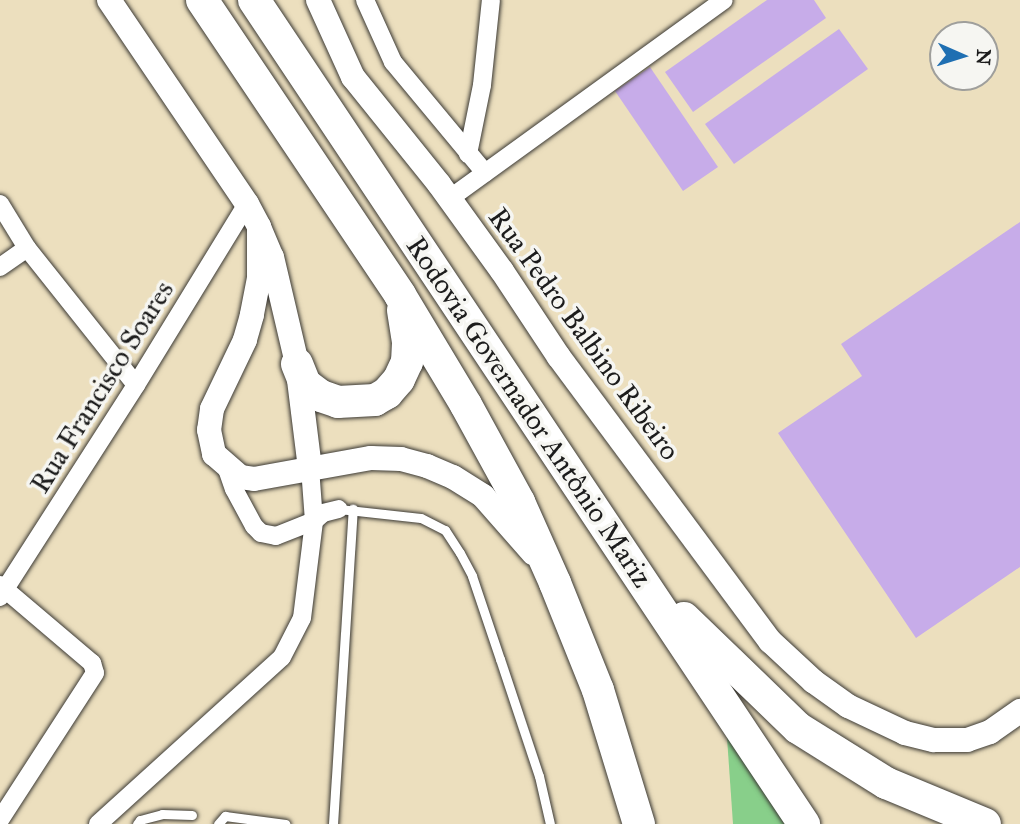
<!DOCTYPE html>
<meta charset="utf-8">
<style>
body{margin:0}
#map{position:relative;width:1020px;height:824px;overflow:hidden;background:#ecdfbe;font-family:"IM FELL Great Primer",serif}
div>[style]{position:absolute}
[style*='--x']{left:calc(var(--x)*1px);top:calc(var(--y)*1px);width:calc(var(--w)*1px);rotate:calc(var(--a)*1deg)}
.green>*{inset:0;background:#88cf8a}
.building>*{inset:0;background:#c7ace9}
.roads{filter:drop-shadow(0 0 2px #3b3934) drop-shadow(0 0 2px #3b3934)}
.lane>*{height:9px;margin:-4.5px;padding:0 4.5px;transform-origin:4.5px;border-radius:4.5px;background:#fff}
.street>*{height:18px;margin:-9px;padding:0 9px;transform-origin:9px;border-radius:9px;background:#fff}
.secondary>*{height:24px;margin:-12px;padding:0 12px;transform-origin:12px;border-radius:12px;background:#fff}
.highway>*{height:32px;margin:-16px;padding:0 16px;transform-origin:16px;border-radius:16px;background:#fff}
span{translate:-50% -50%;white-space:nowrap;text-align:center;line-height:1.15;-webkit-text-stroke:7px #f6f6f2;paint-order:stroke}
.street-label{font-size:28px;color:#1c1c1c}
.north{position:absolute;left:929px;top:21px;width:70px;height:70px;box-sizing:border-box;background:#f6f6f2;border:2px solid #9f9f9c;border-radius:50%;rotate:93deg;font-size:19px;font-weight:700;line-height:28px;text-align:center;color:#1c1c1c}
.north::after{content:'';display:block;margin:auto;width:24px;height:32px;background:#1f6fb2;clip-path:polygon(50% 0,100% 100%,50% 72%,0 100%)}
</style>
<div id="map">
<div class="green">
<div style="clip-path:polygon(726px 723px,793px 824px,733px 824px)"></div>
</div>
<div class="building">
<div style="clip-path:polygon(767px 0,814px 0,826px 18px,693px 112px,665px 72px)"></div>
<div style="clip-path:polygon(839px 29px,868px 69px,734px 164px,705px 124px)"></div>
<div style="clip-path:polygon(650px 67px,718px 167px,683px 191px,615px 91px)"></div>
<div style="clip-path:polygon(1020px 222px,1020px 567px,916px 638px,778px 433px,862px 376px,841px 344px)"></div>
</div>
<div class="roads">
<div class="lane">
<div style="--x:339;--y:509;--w:82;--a:6.3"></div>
<div style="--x:421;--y:518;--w:27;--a:27"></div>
<div style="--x:445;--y:530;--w:27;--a:57"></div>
<div style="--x:460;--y:553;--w:26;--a:62"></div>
<div style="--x:472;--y:576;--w:88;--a:71.4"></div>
<div style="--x:500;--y:659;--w:123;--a:71.6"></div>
<div style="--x:539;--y:776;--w:49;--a:77.1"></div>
<div style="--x:137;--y:824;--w:5;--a:-53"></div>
<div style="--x:140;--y:820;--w:23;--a:-15"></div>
<div style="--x:162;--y:814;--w:30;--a:2"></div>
<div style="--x:218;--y:824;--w:11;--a:-49"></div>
<div style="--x:225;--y:816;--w:61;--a:7.6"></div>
<div style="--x:333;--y:824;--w:316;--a:-86.4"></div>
</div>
<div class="street">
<div style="--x:365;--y:0;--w:68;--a:65.7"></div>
<div style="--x:393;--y:62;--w:144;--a:50.3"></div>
<div style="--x:468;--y:154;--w:70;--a:-78.5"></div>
<div style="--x:482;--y:85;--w:85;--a:-84"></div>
<div style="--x:449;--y:199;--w:339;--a:-35.9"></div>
<div style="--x:0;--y:204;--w:52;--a:58.5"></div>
<div style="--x:27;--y:248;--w:175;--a:51.5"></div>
<div style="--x:0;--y:267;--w:33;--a:-35"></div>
<div style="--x:227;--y:469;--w:21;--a:71"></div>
<div style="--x:234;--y:489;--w:42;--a:61.6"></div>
<div style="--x:254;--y:526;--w:10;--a:45"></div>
<div style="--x:261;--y:533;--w:15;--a:11"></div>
<div style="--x:276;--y:536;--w:41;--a:-21.5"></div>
<div style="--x:314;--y:521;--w:53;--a:-94.3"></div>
<div style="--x:0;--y:585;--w:121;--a:40.3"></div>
<div style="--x:92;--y:663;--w:10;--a:73"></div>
<div style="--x:95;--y:673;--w:175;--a:122.9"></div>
<div style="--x:0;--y:597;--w:252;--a:-57.3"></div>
<div style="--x:136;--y:385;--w:212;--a:-58.5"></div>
<div style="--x:98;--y:824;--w:248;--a:-42.2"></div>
<div style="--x:282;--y:657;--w:44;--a:-62.9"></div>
<div style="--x:302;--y:618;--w:98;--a:-82.9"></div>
<div style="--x:314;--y:521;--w:12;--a:-42"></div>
<div style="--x:323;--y:513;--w:16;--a:-14"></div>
</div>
<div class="secondary">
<div style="--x:109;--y:0;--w:246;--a:55.9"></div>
<div style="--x:247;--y:204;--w:26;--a:62"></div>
<div style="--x:259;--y:227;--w:33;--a:67"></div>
<div style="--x:272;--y:257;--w:110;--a:76.8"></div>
<div style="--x:297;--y:364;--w:105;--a:82.9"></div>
<div style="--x:318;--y:0;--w:85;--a:65.6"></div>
<div style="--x:353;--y:77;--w:137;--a:51.2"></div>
<div style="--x:439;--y:184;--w:107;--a:54.1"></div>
<div style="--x:502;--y:271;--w:103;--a:56.5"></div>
<div style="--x:559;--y:357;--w:354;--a:53.4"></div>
<div style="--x:770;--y:641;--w:59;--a:42.9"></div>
<div style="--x:813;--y:681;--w:43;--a:35.5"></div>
<div style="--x:848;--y:706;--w:63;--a:25.3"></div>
<div style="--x:905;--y:733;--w:30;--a:14"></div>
<div style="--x:934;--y:740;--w:33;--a:0"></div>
<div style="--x:967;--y:740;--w:24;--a:-19"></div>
<div style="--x:990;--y:732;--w:37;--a:-35"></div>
<div style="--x:259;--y:227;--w:51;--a:90"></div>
<div style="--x:259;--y:278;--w:38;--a:101"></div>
<div style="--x:252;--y:315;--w:26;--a:106"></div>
<div style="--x:245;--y:340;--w:76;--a:115.6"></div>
<div style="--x:212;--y:409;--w:21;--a:98"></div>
<div style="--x:209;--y:430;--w:25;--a:78"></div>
<div style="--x:214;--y:454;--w:35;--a:41"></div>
<div style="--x:240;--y:477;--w:14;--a:8"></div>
<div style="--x:254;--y:479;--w:119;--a:-10.2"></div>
<div style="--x:371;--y:458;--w:30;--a:2"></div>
<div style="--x:401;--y:459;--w:27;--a:15"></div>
<div style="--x:427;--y:466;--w:28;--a:23"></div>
<div style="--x:453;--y:477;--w:36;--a:32"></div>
<div style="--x:483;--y:496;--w:76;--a:48.7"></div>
</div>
<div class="highway">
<div style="--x:202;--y:0;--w:355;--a:56.1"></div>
<div style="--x:400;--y:295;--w:128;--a:59"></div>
<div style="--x:466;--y:405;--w:111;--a:61.3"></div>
<div style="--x:519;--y:502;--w:89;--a:66"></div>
<div style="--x:555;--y:583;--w:115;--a:68.1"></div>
<div style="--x:598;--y:690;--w:140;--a:73"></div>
<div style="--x:254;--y:0;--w:991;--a:56.28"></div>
<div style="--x:297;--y:364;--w:22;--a:68"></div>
<div style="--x:305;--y:384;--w:20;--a:37"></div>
<div style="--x:321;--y:396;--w:18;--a:19"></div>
<div style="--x:338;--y:402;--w:37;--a:-3"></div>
<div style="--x:375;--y:400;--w:14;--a:-30"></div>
<div style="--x:387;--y:393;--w:18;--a:-49"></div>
<div style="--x:399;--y:379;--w:19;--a:-65"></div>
<div style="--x:407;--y:362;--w:20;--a:-87"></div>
<div style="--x:408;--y:342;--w:32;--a:-99"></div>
<div style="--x:684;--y:618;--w:158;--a:44"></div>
<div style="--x:798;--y:728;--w:104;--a:32"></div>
<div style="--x:886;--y:783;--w:107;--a:22.5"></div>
</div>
</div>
<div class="street-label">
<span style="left:584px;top:334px;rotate:54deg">Rua Pedro Balbino Ribeiro</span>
<span style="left:102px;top:387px;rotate:-58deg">Rua Francisco Soares</span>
<span style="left:529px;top:412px;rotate:56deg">Rodovia Governador Antônio Mariz</span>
</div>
<div class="north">N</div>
</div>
